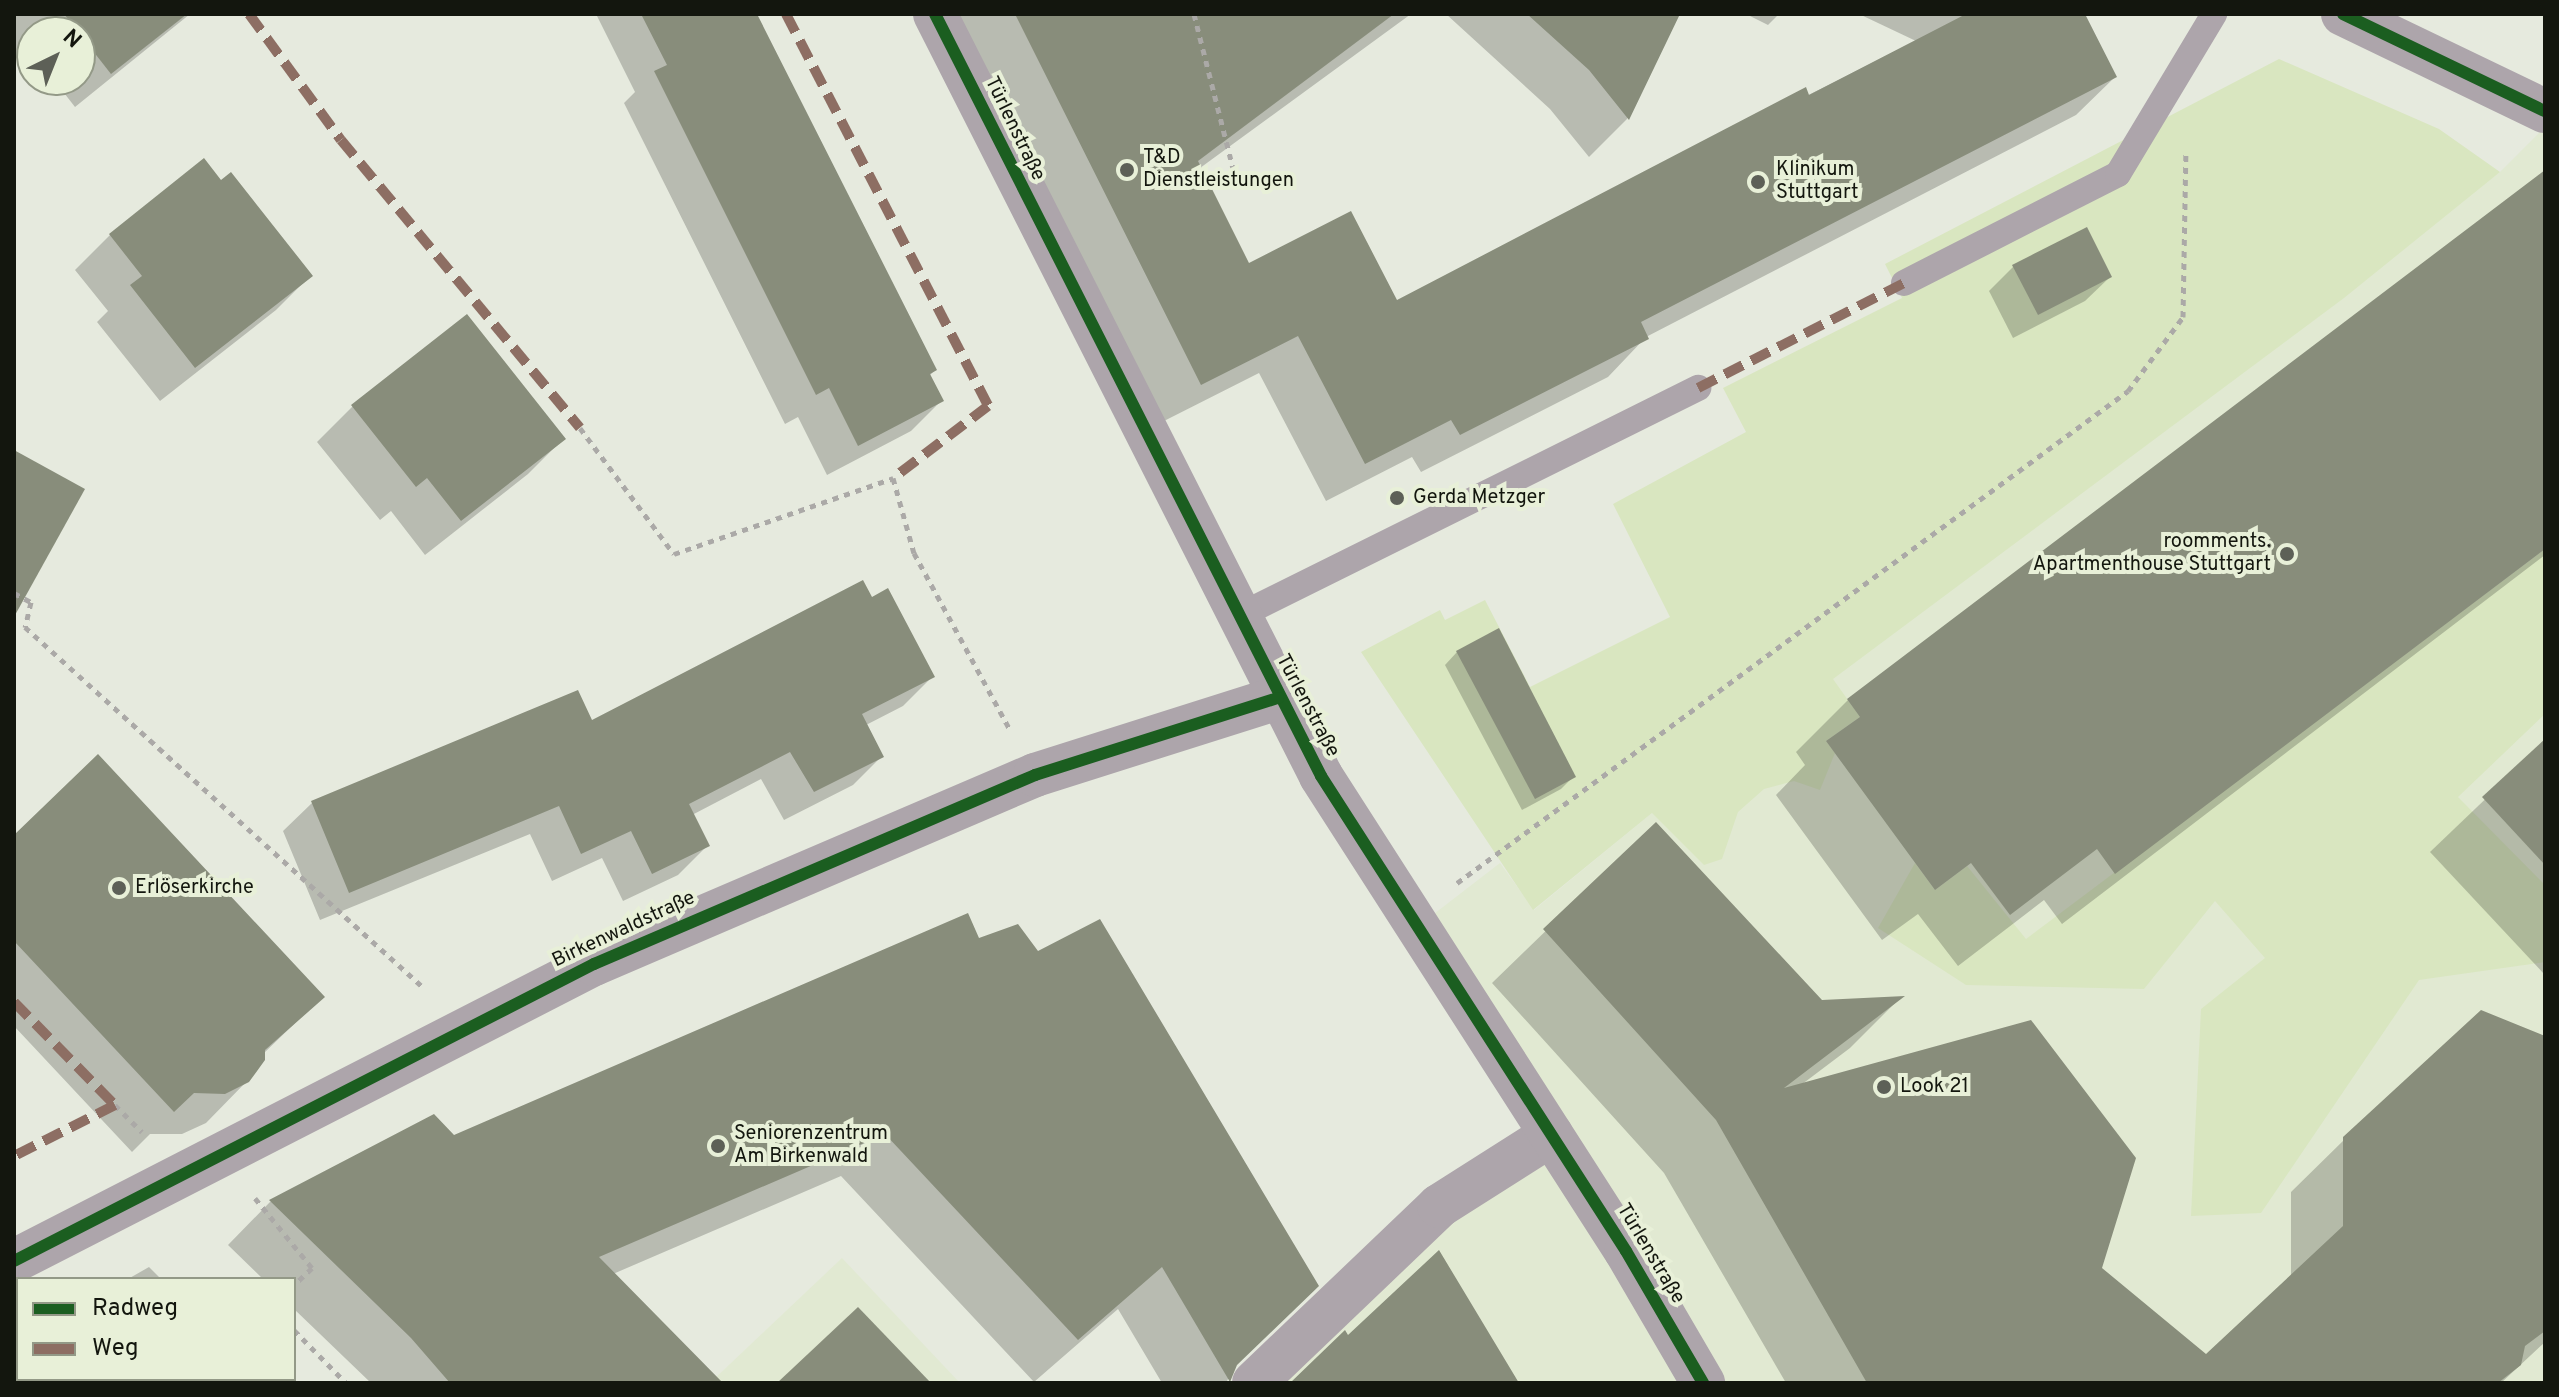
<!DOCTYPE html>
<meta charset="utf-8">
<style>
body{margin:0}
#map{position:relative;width:2559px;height:1397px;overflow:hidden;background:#e6eade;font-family:Overpass,sans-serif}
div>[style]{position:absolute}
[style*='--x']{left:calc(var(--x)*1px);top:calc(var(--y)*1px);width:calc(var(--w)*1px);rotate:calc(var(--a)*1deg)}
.built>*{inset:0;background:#e1e9d2}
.green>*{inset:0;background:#d9e6c0}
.shadow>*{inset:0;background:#0003}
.building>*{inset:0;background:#888d7b}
.path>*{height:5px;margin-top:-2.5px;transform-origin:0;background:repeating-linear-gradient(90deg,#aba9a7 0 6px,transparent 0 12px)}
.service>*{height:26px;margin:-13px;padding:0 13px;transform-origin:13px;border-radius:13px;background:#ada5ab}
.minor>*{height:44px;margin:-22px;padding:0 22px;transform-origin:22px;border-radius:22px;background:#ada5ab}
.tertiary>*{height:44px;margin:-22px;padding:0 22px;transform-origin:22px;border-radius:22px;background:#ada5ab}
.quiet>*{height:10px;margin-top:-5px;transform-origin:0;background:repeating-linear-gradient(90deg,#8d6e63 0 20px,transparent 0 30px)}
.cycleway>*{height:12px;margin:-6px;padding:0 6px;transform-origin:6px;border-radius:6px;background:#1b5e20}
.dots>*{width:22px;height:22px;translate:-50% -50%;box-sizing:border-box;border:4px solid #e8f0d8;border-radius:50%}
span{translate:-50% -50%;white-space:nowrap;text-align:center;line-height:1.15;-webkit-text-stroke:8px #e8f0d8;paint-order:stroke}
.street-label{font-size:20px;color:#13160e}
.poi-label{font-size:20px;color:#13160e}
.left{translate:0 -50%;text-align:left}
.right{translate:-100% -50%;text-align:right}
.frame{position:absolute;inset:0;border:16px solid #13160e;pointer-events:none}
.legend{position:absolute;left:16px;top:1277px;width:280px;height:104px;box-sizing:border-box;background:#e8f0d8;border:2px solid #939987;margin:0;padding:10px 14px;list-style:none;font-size:24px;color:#13160e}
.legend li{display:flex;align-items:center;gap:16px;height:40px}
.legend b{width:40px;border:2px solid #939987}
.north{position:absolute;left:16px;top:16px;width:80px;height:80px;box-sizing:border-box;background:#e8f0d8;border:2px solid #939987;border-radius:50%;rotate:43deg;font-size:22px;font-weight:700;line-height:32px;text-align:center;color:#13160e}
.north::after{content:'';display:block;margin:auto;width:28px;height:36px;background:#5d6057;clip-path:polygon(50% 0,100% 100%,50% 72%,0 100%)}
</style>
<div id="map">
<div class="built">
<div style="clip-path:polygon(2545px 127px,2545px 1383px,1273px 1383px,1459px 1213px,1574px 1132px,1430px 917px,1500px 863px,1534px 910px,1652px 813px,2500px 172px)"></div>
<div style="clip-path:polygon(842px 1258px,960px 1383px,710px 1383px)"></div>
</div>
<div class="green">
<div style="clip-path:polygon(2279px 59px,2439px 129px,2500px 172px,2344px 298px,1833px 679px,1860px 717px,1826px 741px,1835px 753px,1820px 790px,1794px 781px,1764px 789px,1738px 812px,1722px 859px,1704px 865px,1652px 813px,1533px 910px,1361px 652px,1440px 610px,1445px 620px,1485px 600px,1530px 687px,1670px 617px,1613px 504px,1746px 432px,1723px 388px,1902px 298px,1885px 264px)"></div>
<div style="clip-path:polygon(2545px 549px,2545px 714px,2458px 797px,2545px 885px,2545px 962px,2419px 980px,2261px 1213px,2191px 1216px,2201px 1009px,2265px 958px,2215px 901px,2144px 989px,1966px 985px,1878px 928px,1915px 863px,1935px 890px,1967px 866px,2026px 939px)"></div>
</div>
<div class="shadow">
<div style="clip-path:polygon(14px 14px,190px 14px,75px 107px,54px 80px,80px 80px,80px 32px,32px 32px,30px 74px,14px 54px)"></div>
<div style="clip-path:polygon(596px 14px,756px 14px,935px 370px,929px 376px,941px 401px,911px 431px,827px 475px,798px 417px,785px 424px,624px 103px,635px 92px)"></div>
<div style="clip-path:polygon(957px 14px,1411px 14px,1200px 168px,1248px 266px,1396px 302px,1916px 41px,1859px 14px,2083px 14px,2115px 77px,2076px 115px,1646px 337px,1608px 377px,1421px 472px,1412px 457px,1326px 501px,1259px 373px,1162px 422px)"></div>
<div style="clip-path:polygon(1446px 14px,1679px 14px,1627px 119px,1589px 157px,1550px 109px)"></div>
<div style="clip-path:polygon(1746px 14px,1779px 14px,1768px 25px)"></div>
<div style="clip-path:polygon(221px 183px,310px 276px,276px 310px,160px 401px,97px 322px,108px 311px,75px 270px,110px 235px)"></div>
<div style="clip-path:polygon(2545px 198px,2545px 555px,2062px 924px,2044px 900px,1958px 966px,1918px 914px,1882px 940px,1776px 795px,1805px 765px,1796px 752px,1848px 700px)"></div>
<div style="clip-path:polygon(2013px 267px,2110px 277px,2085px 301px,2013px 338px,1989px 291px)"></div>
<div style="clip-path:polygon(467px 317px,563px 439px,528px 474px,425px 555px,391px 511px,380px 520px,317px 442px,352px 407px)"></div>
<div style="clip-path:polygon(871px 599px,932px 677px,903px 706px,866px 725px,882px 756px,853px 785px,784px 820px,761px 779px,692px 815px,707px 846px,678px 875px,623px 901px,602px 858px,552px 881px,530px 834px,320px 920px,283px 831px,312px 803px,591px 722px)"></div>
<div style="clip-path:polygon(1457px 652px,1573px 777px,1561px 789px,1522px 810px,1445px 665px)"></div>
<div style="clip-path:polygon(2545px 742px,2545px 975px,2430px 852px)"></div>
<div style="clip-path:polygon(1656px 824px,1821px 1002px,1900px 998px,1850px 1048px,1801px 1085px,2100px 1268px,2206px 1357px,2291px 1278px,2291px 1192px,2345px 1139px,2545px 1038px,2545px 1342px,2501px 1383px,1786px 1383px,1664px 1173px,1492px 983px)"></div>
<div style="clip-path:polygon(14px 838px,322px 997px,263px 1054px,248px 1080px,206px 1123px,182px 1134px,150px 1134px,132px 1152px,14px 1026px)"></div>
<div style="clip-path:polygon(978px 941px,1234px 1367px,1226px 1383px,1162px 1383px,1118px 1309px,1034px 1382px,841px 1176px,613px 1274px,720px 1383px,371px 1383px,294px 1309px,294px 1279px,263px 1279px,228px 1245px,270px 1202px,434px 1117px,453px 1138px)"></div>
<div style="clip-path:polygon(149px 1267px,161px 1279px,128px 1279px)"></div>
<div style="clip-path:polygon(18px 1340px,18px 1379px,263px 1383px,14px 1383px)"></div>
</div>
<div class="building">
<div style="clip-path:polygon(64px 14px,187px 14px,111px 74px)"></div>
<div style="clip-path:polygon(641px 14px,757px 14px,937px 370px,930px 374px,944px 401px,858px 446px,829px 388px,816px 395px,654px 71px,667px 65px)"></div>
<div style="clip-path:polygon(1015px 14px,1394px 14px,1198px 161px,1249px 263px,1351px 211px,1397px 300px,1806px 87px,1809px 95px,1966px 14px,2085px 14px,2117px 77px,1641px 322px,1649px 339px,1460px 435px,1451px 420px,1365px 464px,1298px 336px,1201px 385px)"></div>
<div style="clip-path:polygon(1527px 14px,1680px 14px,1629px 120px,1589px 70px)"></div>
<div style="clip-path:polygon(204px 158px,221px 180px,231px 172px,313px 276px,195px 368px,130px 285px,142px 276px,109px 234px)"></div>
<div style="clip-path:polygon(2545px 170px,2545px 549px,2115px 874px,2097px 849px,2010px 915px,1971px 863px,1935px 890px,1826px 741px,1860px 717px,1847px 699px)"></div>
<div style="clip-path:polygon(2087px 227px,2112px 277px,2038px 315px,2012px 265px)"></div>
<div style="clip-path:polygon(467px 314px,566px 439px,461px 521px,427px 478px,416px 487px,351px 405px)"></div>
<div style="clip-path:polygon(14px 450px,85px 489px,14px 617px)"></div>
<div style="clip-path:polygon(863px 580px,872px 597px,888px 588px,935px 677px,862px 714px,884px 757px,814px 792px,790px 752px,689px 804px,710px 846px,652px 874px,631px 831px,581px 854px,559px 806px,349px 893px,311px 801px,578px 690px,592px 720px)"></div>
<div style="clip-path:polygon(1499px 628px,1576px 777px,1535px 799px,1456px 651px)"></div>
<div style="clip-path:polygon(2545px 739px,2545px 865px,2482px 797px)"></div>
<div style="clip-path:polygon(98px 754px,325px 997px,265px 1050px,265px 1060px,249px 1082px,225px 1094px,194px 1093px,174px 1112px,14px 941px,14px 835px)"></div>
<div style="clip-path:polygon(1656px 822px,1822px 1000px,1905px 996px,1784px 1088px,2031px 1020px,2136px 1158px,2102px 1268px,2206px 1354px,2343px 1226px,2343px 1137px,2481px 1010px,2545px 1036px,2545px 1331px,2525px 1346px,2521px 1365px,2498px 1383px,1867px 1383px,1716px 1120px,1543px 929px)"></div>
<div style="clip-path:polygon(968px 913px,979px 938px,1018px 924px,1038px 951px,1100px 919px,1319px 1286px,1237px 1365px,1230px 1382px,1162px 1267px,1078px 1340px,885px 1134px,599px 1257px,723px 1383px,450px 1383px,411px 1338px,269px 1200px,434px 1114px,454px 1135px)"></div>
<div style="clip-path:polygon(1439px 1250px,1519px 1383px,1290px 1383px,1345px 1330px,1348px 1335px)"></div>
<div style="clip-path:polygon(858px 1307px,931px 1383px,777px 1383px)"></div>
</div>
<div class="path">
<div style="--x:1194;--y:14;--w:171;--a:75.8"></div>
<div style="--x:580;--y:428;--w:157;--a:53.3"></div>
<div style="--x:674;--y:554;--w:232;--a:-19.1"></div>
<div style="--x:893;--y:478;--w:78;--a:74.4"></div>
<div style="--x:914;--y:553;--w:199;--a:61.5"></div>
<div style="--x:14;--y:593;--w:19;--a:28"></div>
<div style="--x:31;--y:602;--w:26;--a:103"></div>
<div style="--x:25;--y:627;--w:539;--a:42.15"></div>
<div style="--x:1457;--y:883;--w:832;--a:-36.25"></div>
<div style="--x:2128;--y:391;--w:92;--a:-53.4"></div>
<div style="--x:2183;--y:317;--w:165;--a:-89"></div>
<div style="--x:115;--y:1105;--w:38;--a:45"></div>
<div style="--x:255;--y:1198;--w:90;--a:50.8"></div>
<div style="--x:312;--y:1268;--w:25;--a:137"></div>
<div style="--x:294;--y:1330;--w:74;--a:45.5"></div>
</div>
<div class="service">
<div style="--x:1904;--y:283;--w:240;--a:-27"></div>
<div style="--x:2118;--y:174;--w:187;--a:-59"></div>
<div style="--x:1239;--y:616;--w:513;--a:-26.42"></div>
</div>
<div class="minor">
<div style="--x:2343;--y:14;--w:224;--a:25.7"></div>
<div style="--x:1254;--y:1383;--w:256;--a:-43.7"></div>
<div style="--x:1439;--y:1206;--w:133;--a:-32.4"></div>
</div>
<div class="tertiary">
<div style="--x:935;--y:14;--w:854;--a:63.13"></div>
<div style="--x:1321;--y:776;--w:564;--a:57.3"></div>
<div style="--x:1626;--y:1251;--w:153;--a:59.7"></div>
<div style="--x:14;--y:1261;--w:652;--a:-27.12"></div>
<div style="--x:594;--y:964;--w:480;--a:-23.2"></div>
<div style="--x:1035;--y:775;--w:255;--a:-17.6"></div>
</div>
<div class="quiet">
<div style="--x:249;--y:14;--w:156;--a:53.9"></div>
<div style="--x:341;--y:140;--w:374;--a:50.3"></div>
<div style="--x:786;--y:14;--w:441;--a:62.7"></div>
<div style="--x:988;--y:406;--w:119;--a:142.8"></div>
<div style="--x:1698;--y:388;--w:231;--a:-27"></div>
<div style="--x:14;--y:1002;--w:144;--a:45.6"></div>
<div style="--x:115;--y:1105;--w:113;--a:153.2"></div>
</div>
<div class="cycleway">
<div style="--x:935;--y:14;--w:854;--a:63.13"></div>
<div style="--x:1321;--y:776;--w:564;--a:57.3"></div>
<div style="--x:1626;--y:1251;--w:153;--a:59.7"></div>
<div style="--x:2343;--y:14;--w:224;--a:25.7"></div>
<div style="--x:14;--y:1261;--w:652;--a:-27.12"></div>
<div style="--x:594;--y:964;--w:480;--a:-23.2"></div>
<div style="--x:1035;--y:775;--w:255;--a:-17.6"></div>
</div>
<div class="dots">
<div style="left:1127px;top:170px;background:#5d6057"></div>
<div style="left:1758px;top:182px;background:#5d6057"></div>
<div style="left:1397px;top:498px;background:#5d6057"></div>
<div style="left:2287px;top:554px;background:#5d6057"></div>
<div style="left:119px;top:888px;background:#5d6057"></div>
<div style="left:1884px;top:1087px;background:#5d6057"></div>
<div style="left:718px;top:1146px;background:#5d6057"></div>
</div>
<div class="street-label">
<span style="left:1014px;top:129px;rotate:64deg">Türlenstraße</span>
<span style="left:1307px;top:706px;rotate:62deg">Türlenstraße</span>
<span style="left:624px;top:930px;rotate:-25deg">Birkenwaldstraße</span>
<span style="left:1650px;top:1254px;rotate:59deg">Türlenstraße</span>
</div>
<div class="poi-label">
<span class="left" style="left:1143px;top:170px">T&amp;D<br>Dienstleistungen</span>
<span class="left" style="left:1776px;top:182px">Klinikum<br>Stuttgart</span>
<span class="left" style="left:1413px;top:498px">Gerda Metzger</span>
<span class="right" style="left:2271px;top:554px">roomments.<br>Apartmenthouse Stuttgart</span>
<span class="left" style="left:135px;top:888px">Erlöserkirche</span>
<span class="left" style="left:1900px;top:1087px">Look 21</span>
<span class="left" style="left:734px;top:1146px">Seniorenzentrum<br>Am Birkenwald</span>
</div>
<div class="frame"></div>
<ul class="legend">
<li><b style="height:10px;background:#1b5e20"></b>Radweg</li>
<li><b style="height:10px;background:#8d6e63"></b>Weg</li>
</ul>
<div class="north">N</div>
</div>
